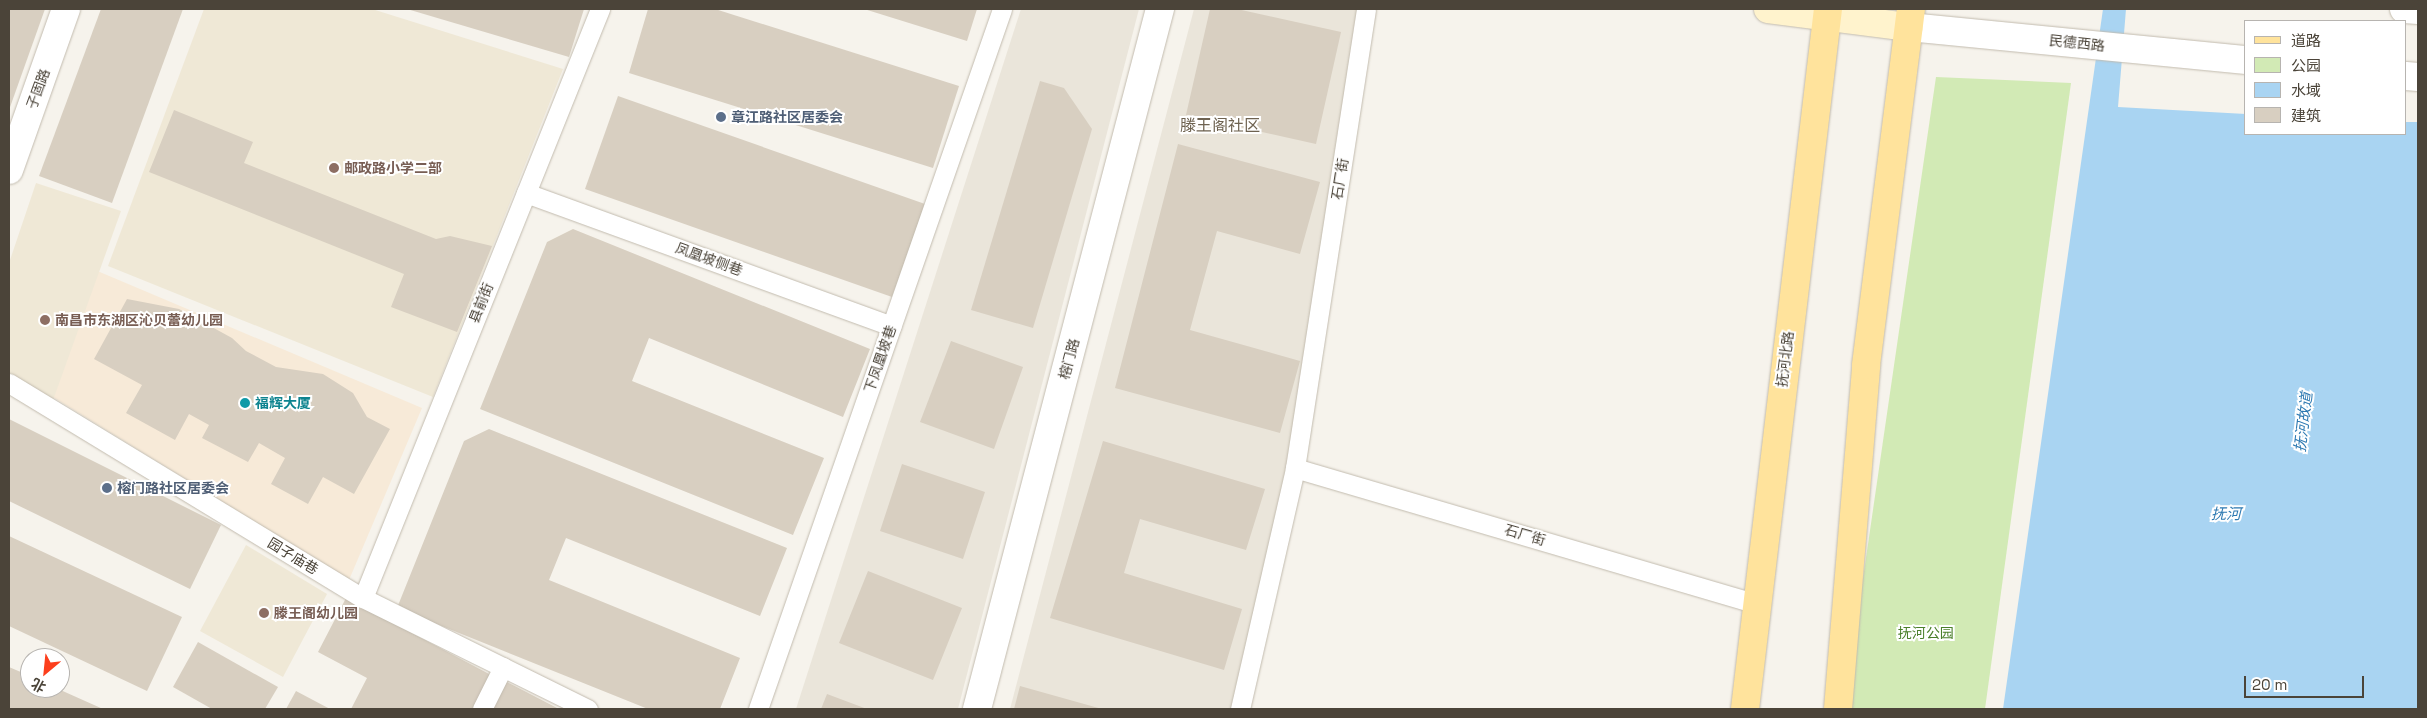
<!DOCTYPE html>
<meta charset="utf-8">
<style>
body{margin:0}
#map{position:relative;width:2427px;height:718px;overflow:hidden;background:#f6f3ec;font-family:"Space Grotesk","Noto Sans SC",sans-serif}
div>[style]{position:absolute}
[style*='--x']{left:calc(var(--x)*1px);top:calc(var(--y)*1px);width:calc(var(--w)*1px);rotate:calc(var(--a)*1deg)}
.residential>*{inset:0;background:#eae5da}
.commercial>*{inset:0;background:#f7ead8}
.education>*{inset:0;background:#efe8d6}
.green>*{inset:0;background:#d2eab5}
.water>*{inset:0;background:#a9d4f2}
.pier>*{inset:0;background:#f6f3ec}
.building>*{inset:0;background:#d8cfc1}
.roads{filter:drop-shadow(0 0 1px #c2bbae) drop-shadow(0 0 1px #c2bbae)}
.service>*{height:19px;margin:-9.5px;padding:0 9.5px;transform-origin:9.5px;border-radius:9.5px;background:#fff}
.tertiary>*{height:28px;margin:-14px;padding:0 14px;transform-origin:14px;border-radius:14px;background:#fff}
.secondary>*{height:28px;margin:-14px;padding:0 14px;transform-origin:14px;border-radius:14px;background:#fff3cd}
.primary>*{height:28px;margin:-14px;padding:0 14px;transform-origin:14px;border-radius:14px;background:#ffe39c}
.dots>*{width:14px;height:14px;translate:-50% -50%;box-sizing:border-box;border:2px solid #fff;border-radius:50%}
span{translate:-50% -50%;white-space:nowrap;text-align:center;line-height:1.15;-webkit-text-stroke:4px #fff;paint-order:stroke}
.street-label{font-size:14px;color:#4b4439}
.service-label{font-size:14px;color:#4e5e75;font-weight:700}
.left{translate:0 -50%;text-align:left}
.education-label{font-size:14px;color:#785e54;font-weight:700}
.culture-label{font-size:14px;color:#0d838f;font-weight:700}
.park-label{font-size:14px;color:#4a7f2a}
.water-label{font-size:15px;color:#2e7ab2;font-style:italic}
.quarter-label{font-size:16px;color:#6e6250}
.frame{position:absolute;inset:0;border:10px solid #4b4439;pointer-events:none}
.legend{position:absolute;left:2244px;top:20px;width:162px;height:115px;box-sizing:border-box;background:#fff;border:1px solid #b7b4b0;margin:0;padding:6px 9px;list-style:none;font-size:15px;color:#4b4439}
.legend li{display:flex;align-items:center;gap:10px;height:25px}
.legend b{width:25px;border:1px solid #b7b4b0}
.north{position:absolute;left:20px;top:648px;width:50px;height:50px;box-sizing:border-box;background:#fff;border:1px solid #b7b4b0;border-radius:50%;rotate:208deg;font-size:14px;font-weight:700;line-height:20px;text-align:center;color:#4b4439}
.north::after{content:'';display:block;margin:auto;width:18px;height:22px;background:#fc3f1d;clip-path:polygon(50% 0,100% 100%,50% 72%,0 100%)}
.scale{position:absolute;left:2244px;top:676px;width:120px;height:22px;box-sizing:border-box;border:2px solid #4b4439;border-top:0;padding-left:6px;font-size:15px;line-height:18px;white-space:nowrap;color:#4b4439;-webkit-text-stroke:4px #fff;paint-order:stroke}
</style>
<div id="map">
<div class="residential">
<div style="clip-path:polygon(1021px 9px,1139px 9px,958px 709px,796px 709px)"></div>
<div style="clip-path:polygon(1194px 9px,1358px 9px,1288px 465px,1236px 709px,1010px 709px)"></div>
</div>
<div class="commercial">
<div style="clip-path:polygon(24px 240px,422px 408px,349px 580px,9px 370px)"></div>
</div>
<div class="education">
<div style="clip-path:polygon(204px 9px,372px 9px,563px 69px,433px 397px,108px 266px)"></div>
<div style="clip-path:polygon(36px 183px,121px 211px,52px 403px,9px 377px,9px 263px)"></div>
<div style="clip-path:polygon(246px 545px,327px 594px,283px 677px,200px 631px)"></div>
</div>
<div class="green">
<div style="clip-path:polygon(1936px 77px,2071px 83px,1985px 709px,1844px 709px)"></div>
</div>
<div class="water">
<div style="clip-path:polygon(evenodd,2103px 9px,2418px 9px,2418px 709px,2003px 709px,2103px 9px,2246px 21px,2406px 21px,2406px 134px,2246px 134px,2246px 21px)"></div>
</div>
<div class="pier">
<div style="clip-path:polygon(2126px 9px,2418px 9px,2418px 122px,2406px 122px,2406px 21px,2246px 21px,2246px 114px,2118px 107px)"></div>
</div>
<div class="building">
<div style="clip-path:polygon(9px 9px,45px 9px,9px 110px)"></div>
<div style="clip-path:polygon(101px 9px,183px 9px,112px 203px,39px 176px)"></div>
<div style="clip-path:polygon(407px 9px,584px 9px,569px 57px)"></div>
<div style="clip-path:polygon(648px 9px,715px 9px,959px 86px,933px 168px,629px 73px)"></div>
<div style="clip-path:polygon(864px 9px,977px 9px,967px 41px)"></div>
<div style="clip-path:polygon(1210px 9px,1237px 9px,1341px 32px,1316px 144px,1186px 115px)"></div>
<div style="clip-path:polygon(1040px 81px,1064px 88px,1092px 129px,1033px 328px,971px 310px)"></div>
<div style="clip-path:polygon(618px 96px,925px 204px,892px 297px,585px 189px)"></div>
<div style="clip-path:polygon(174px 110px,253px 142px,244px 163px,436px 239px,450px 236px,492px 246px,457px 332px,391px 307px,404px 274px,149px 172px)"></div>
<div style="clip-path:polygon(1178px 144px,1320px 182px,1300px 254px,1217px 231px,1190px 330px,1300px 361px,1280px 433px,1115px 388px)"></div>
<div style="clip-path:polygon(573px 229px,870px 349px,843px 417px,649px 338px,632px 381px,824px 458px,793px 535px,480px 409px,547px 242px)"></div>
<div style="clip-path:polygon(127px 299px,179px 309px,232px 338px,246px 351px,276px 367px,323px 374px,353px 393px,367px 417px,390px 429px,354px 494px,323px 477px,308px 504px,271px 484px,285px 458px,259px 443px,248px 462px,202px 438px,209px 425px,189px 414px,175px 440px,126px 413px,142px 385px,94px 359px)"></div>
<div style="clip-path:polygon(951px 341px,1023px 367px,994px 449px,920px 422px)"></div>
<div style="clip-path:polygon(9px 419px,221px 525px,190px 589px,9px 501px)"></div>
<div style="clip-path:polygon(489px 429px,787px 548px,760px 616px,566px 538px,549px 580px,740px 658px,720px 709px,648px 709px,397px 608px,464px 441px)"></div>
<div style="clip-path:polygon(1103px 441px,1265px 489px,1246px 550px,1140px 519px,1124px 573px,1242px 609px,1224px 670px,1050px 618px)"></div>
<div style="clip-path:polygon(902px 464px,985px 492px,963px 559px,880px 531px)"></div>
<div style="clip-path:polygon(9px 536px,182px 617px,147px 691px,9px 626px)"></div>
<div style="clip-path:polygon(868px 571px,962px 608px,933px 680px,839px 643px)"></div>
<div style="clip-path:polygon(346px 598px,491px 675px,472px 709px,351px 709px,367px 678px,318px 652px)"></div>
<div style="clip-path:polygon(198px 642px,278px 687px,265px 709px,212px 709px,173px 687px)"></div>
<div style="clip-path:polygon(9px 667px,30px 676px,30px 688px,56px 688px,103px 709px,9px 709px)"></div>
<div style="clip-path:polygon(503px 680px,559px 709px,487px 709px)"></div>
<div style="clip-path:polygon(1020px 686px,1102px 709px,1014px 709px)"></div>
<div style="clip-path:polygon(296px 691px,330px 709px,286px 709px)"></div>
<div style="clip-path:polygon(827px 694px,867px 709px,821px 709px)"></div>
</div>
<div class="roads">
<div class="service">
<div style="--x:526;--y:193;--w:389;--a:20"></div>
<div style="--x:9;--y:383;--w:414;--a:31.3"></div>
<div style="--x:363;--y:598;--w:251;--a:26.3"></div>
<div style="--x:1295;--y:468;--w:479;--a:16.4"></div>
<div style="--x:363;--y:598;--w:635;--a:-68.08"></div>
<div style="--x:482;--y:709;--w:47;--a:-63.4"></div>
<div style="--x:758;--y:709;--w:741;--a:-70.78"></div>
<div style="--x:1240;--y:709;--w:247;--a:-77.1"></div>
<div style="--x:1295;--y:468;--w:464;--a:-81.2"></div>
</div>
<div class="tertiary">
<div style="--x:2404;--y:9;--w:14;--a:4"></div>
<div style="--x:1909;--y:27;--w:339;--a:5.6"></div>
<div style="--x:2406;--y:76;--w:12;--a:5"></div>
<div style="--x:9;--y:170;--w:171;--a:-70.5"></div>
<div style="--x:977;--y:709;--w:724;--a:-75.35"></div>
</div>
<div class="secondary">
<div style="--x:1768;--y:9;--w:142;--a:7.3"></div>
</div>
<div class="primary">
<div style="--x:1745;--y:709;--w:705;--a:-83.24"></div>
<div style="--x:1838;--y:709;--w:345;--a:-85.3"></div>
<div style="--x:1866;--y:365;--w:359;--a:-82.8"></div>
</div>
</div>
<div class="dots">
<div style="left:721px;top:117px;background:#5c6f8a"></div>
<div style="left:334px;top:168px;background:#8d6e63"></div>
<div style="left:45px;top:320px;background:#8d6e63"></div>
<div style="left:245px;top:403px;background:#0f9aa8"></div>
<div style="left:107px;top:488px;background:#5c6f8a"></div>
<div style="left:264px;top:613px;background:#8d6e63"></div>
</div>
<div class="street-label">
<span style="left:2077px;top:43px;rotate:6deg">民德西路</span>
<span style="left:38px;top:89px;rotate:-70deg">子固路</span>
<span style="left:1340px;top:179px;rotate:-81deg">石厂街</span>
<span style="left:709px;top:259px;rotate:20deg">凤凰坡侧巷</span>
<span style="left:481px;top:303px;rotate:-68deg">县前街</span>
<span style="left:880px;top:359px;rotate:-71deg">下凤凰坡巷</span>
<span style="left:1069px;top:359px;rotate:-75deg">榕门路</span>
<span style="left:1785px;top:359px;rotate:-83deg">抚河北路</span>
<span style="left:1525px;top:535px;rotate:16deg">石厂街</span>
<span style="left:293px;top:556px;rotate:31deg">园子庙巷</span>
</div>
<div class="service-label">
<span class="left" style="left:731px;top:117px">章江路社区居委会</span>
<span class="left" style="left:117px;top:488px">榕门路社区居委会</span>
</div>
<div class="education-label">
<span class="left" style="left:344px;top:168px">邮政路小学二部</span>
<span class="left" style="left:55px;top:320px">南昌市东湖区沁贝蕾幼儿园</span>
<span class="left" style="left:274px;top:613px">滕王阁幼儿园</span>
</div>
<div class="culture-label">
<span class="left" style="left:255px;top:403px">福辉大厦</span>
</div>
<div class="park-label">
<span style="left:1926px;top:633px">抚河公园</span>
</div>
<div class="water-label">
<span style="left:2303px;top:422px;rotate:-83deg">抚河故道</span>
<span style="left:2226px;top:514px">抚河</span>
</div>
<div class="quarter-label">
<span style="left:1220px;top:126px">滕王阁社区</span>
</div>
<div class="frame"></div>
<ul class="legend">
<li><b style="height:6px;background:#ffe39c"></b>道路</li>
<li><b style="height:14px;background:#d2eab5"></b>公园</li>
<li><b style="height:14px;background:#a9d4f2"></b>水域</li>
<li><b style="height:14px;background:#d8cfc1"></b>建筑</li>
</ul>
<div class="north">北</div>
<div class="scale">20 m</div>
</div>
